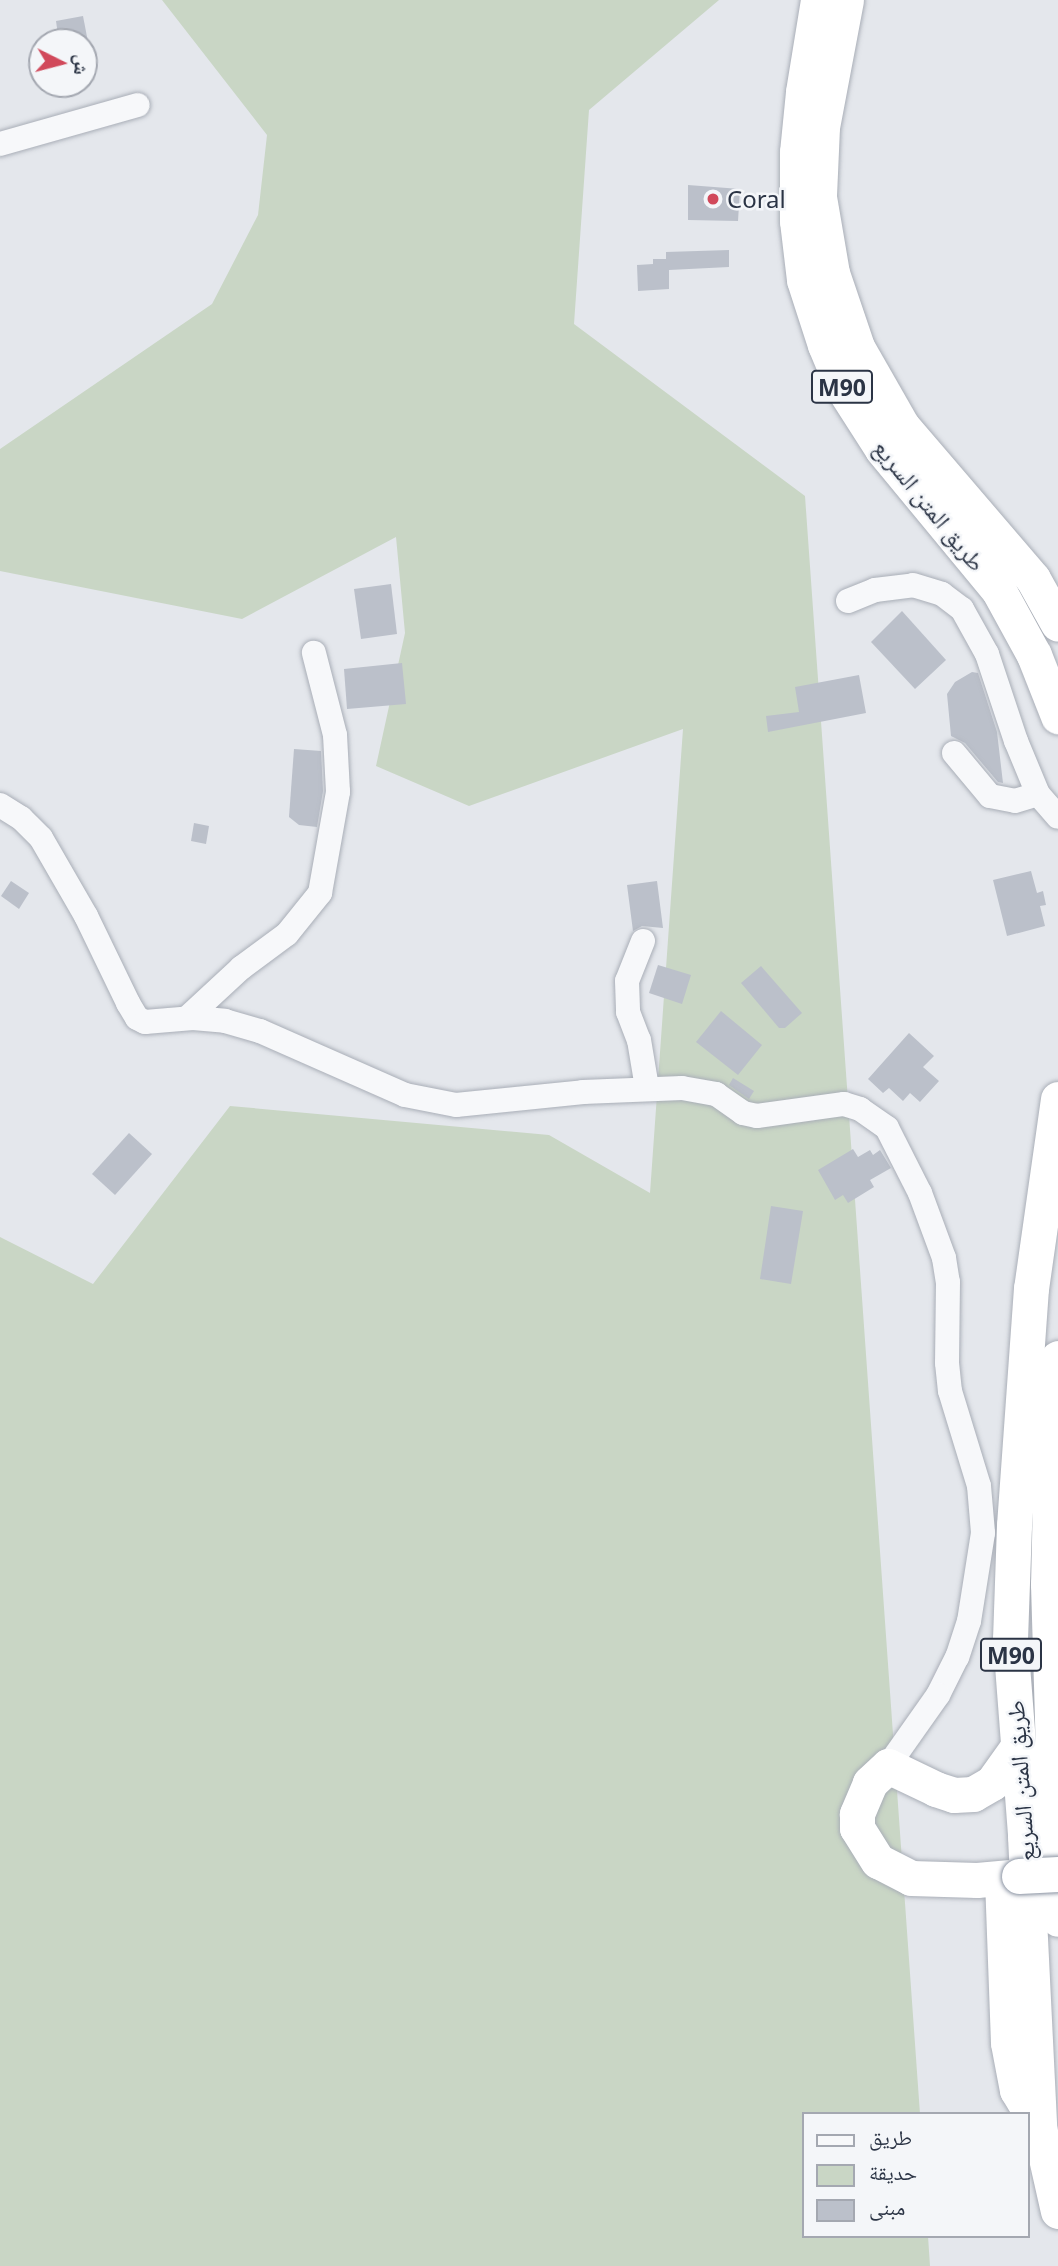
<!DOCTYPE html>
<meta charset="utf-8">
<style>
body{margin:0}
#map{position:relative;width:1058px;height:2266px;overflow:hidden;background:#e4e7ec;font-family:"Noto Sans","Noto Naskh Arabic",sans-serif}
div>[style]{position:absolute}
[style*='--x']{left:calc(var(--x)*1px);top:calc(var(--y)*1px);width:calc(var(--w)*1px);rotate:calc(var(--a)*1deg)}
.green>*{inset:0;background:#c9d6c5}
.building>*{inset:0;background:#bbc0ca}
.roads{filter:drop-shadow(0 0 2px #a9aeb7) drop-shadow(0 0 2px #a9aeb7)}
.minor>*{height:24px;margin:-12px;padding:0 12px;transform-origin:12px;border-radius:12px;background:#f7f8fa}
.highway>*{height:35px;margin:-17.5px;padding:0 17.5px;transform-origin:17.5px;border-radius:17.5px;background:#fff}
.bridges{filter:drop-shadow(0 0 2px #8b94a3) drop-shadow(0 0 2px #8b94a3)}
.highway-bridge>*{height:35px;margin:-17.5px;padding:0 17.5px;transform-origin:17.5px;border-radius:17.5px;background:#fff}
.dots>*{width:19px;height:19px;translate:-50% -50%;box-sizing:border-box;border:4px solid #f4f6f9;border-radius:50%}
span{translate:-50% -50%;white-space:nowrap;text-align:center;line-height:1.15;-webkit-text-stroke:5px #f4f6f9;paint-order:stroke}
.shield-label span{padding:2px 5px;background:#f4f6f9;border:2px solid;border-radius:5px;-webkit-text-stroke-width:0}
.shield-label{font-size:23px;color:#2b3445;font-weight:700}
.poi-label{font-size:24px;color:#2b3445}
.left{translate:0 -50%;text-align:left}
.street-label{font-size:24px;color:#2b3445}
.legend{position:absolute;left:802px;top:2112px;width:228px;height:126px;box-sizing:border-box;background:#f4f6f9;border:2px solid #a4a8b1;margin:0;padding:9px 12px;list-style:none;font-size:21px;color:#2b3445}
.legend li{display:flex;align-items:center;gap:14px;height:35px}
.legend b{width:35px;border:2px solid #a4a8b1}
.north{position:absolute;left:28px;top:28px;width:70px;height:70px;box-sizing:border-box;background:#f4f6f9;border:2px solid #a4a8b1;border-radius:50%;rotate:96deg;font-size:19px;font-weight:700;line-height:28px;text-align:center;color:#2b3445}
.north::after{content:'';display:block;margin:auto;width:24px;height:32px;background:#d1495b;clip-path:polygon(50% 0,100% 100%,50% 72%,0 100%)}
</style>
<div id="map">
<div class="green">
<div style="clip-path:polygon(162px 0,719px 0,589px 110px,574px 324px,805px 496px,920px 2114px,804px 2114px,804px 2236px,928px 2236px,930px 2266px,0 2266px,0 1237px,93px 1284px,230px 1106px,549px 1135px,650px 1193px,683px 729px,469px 806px,376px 766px,405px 633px,396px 537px,242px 619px,0 571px,0 449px,212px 304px,258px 215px,267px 135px)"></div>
</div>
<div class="building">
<div style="clip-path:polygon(83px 16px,88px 42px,59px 42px,56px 21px)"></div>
<div style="clip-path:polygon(688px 185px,740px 189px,738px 221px,688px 220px)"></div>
<div style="clip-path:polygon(729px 250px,729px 267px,669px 270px,669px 289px,638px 291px,637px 265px,653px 264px,653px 259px,666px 259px,666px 252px)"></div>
<div style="clip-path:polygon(391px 584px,397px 634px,361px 639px,354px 589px)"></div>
<div style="clip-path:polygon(902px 611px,946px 660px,915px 689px,871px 642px)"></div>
<div style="clip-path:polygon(402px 663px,406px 704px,347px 709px,344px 669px)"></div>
<div style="clip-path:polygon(972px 672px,978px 673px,997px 732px,1003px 783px,998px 782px,965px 743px,951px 736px,947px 694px,955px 682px)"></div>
<div style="clip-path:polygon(859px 675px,866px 713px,768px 732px,766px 716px,799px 712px,795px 687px)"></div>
<div style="clip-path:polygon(294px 749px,321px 751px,323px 791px,317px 827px,299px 825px,289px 817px)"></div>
<div style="clip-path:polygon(194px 823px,209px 826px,206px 844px,191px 841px)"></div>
<div style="clip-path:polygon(1031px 871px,1037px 893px,1043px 891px,1046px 905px,1040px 906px,1045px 926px,1007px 936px,993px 880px)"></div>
<div style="clip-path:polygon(11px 881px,29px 893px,19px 909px,1px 896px)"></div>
<div style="clip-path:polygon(657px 881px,663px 928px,642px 926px,633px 931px,627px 885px)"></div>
<div style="clip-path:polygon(658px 965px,691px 975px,682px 1004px,649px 993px)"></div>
<div style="clip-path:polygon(761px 966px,802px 1013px,785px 1028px,779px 1028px,741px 983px)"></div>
<div style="clip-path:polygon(721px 1011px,762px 1045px,738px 1075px,696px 1042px)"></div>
<div style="clip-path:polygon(909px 1033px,934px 1056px,923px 1067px,939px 1081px,920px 1102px,910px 1093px,903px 1101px,889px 1088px,883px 1093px,868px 1079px)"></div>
<div style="clip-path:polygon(733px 1078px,754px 1091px,749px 1099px,729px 1085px)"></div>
<div style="clip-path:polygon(129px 1133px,152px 1154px,115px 1195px,92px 1174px)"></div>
<div style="clip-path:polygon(853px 1149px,858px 1157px,870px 1150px,873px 1155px,880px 1150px,891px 1168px,870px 1180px,874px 1187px,848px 1203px,843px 1195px,835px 1200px,818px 1170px)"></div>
<div style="clip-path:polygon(771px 1206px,803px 1211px,791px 1284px,760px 1279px)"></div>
</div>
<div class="roads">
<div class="minor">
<div style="--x:0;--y:144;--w:143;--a:-15.8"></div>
<div style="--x:848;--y:601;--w:29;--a:-22"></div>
<div style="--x:875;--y:590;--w:38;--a:-7"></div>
<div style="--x:913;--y:585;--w:30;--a:17"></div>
<div style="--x:942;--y:594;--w:25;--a:37"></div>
<div style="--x:962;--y:609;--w:51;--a:60.9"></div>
<div style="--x:987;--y:654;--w:92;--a:71.6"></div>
<div style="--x:1016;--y:741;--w:57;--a:67.5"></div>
<div style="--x:1038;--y:794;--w:30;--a:49"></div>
<div style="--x:954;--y:753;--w:56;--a:50.1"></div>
<div style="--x:990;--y:796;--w:25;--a:11"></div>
<div style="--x:1015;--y:801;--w:24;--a:-17"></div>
<div style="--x:0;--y:805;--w:25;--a:32"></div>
<div style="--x:21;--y:818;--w:28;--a:45"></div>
<div style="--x:41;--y:838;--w:90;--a:60"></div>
<div style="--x:86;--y:916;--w:97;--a:64.2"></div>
<div style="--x:128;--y:1003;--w:17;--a:59"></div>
<div style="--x:137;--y:1018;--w:9;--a:27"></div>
<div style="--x:145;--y:1022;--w:48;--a:-4.8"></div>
<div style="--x:193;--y:1018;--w:32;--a:5"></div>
<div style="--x:225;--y:1021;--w:36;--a:16"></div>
<div style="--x:260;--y:1031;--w:158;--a:23.8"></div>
<div style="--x:405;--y:1095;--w:52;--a:11.1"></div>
<div style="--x:456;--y:1105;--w:128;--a:-5.8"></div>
<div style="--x:583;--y:1092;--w:99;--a:-2.3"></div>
<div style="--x:682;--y:1088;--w:35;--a:10"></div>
<div style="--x:716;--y:1094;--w:33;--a:35"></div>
<div style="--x:743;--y:1113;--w:14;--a:12"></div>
<div style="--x:757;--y:1116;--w:88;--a:-7.9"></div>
<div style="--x:844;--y:1104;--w:17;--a:17"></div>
<div style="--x:860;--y:1109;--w:33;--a:35"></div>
<div style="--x:887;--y:1128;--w:73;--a:63.1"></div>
<div style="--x:920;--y:1193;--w:69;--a:69.7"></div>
<div style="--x:944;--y:1258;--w:24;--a:81"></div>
<div style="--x:948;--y:1282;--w:81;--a:90.7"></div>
<div style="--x:947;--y:1363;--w:28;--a:84"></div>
<div style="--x:950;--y:1391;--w:99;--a:73"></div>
<div style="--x:979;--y:1486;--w:47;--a:85.1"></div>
<div style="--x:983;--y:1533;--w:89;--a:99"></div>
<div style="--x:969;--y:1621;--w:38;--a:108"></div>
<div style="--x:957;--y:1657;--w:42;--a:116.6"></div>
<div style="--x:938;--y:1695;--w:87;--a:125.2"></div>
<div style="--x:643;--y:941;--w:43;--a:111.8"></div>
<div style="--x:627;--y:981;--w:31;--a:88"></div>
<div style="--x:628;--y:1012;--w:30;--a:69"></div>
<div style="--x:639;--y:1040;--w:49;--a:80.5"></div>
<div style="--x:187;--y:1018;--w:74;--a:-42.8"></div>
<div style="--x:241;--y:968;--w:57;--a:-36.5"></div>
<div style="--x:287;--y:934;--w:53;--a:-51.2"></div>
<div style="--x:320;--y:893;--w:103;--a:-79.9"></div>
<div style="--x:338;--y:792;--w:57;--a:-93"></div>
<div style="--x:335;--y:735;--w:85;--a:-104.4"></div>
</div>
<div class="highway">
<div style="--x:818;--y:0;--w:93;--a:99.3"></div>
<div style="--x:803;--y:92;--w:60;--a:95.7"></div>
<div style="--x:797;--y:152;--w:69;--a:90"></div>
<div style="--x:797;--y:221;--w:59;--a:83.2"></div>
<div style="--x:804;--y:280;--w:68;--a:72.1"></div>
<div style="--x:825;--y:345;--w:47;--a:67.3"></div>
<div style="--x:843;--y:388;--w:72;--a:57.4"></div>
<div style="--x:882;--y:449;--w:184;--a:50.5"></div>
<div style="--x:999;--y:591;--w:73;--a:61.3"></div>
<div style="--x:1034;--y:655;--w:66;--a:68.5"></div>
<div style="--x:846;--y:0;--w:129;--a:100.7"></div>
<div style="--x:822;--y:127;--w:70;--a:92.5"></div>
<div style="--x:819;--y:197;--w:77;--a:80.3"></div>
<div style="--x:832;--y:273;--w:78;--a:71.3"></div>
<div style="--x:857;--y:347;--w:91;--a:60.3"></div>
<div style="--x:902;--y:426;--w:201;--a:49.4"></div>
<div style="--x:1033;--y:579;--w:51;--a:60.9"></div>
<div style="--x:1058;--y:1099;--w:191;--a:98.1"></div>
<div style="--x:1031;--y:1288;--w:238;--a:94.1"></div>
<div style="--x:1014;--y:1525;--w:114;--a:92"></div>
<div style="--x:1010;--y:1639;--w:198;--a:85.6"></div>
<div style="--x:1025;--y:1836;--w:291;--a:87.2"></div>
<div style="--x:1039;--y:2127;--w:86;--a:77.3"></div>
<div style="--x:1058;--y:1358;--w:96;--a:94.2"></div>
<div style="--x:1051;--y:1454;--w:130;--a:91.3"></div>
<div style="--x:1048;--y:1584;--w:335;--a:88.3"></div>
<div style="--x:1017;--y:1748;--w:43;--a:125.5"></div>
<div style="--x:992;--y:1783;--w:22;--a:150"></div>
<div style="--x:973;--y:1794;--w:19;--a:177"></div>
<div style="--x:954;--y:1795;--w:19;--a:-162"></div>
<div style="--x:936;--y:1789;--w:53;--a:-154.4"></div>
<div style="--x:888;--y:1766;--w:25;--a:137"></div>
<div style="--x:870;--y:1783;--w:34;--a:113"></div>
<div style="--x:857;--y:1814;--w:14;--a:90"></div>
<div style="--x:857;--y:1828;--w:39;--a:58"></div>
<div style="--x:878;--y:1861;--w:37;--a:27"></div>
<div style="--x:911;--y:1878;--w:66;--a:1.7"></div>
<div style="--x:977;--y:1880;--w:42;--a:-5.4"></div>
<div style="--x:1002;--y:1879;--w:164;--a:87.9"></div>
<div style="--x:1008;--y:2043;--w:48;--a:79.2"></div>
<div style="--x:1017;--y:2090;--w:26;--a:59"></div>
</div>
</div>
<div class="bridges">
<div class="highway-bridge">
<div style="--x:1019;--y:1876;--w:39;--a:-3"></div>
</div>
</div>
<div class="dots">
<div style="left:713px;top:199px;background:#d1495b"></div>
</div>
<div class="shield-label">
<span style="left:842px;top:387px">M90</span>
<span style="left:1011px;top:1655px">M90</span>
</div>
<div class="poi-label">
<span class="left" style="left:727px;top:199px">Coral</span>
</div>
<div class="street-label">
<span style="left:930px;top:505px;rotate:51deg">طريق المتن السريع</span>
<span style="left:1020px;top:1781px;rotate:-94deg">طريق المتن السريع</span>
</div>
<ul class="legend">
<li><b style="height:9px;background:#f7f8fa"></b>طريق</li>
<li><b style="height:19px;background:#c9d6c5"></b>حديقة</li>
<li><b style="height:19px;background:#bbc0ca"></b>مبنى</li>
</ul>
<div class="north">ش</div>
</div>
